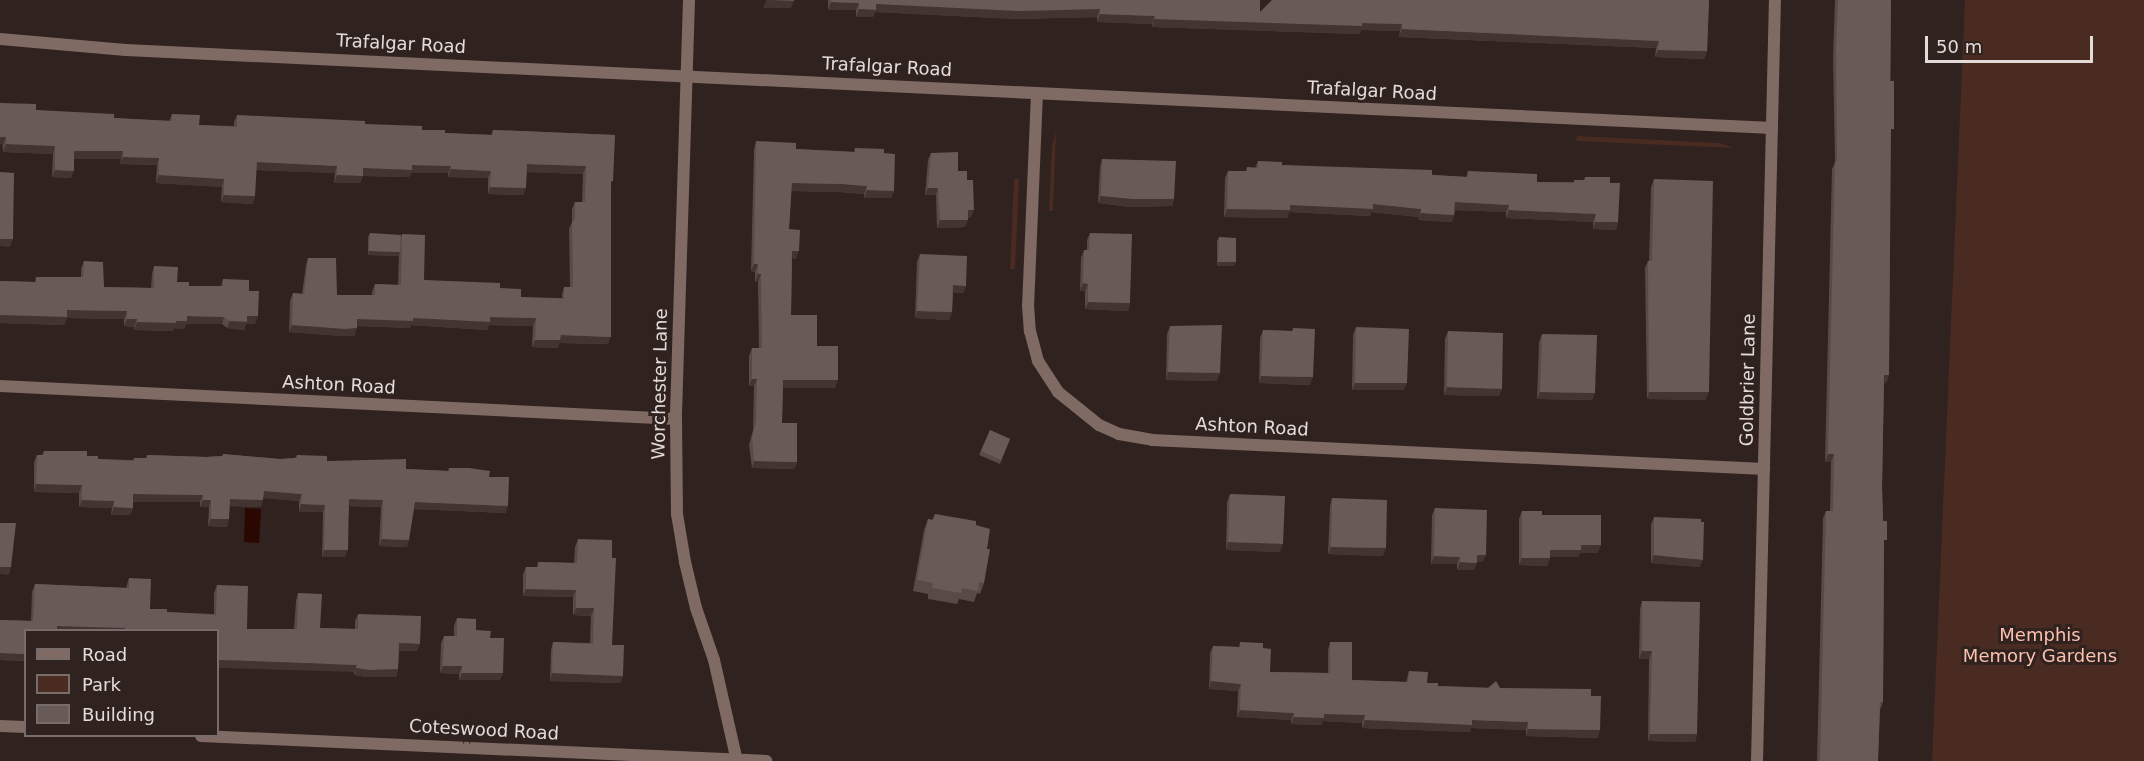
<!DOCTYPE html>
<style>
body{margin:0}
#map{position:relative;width:2144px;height:761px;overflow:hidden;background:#2f221f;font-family:"DejaVu Sans",sans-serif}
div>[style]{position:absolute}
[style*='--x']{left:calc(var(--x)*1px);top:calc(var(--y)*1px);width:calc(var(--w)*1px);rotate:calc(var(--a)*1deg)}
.green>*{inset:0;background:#4a2b22}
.water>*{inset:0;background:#2a0700}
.minor>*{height:12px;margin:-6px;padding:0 6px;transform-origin:6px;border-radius:6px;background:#7f6a64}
.wall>*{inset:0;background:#584b47}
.shaded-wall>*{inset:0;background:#423430}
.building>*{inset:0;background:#685a57}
span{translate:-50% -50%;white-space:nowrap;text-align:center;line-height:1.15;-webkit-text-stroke:6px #2f221f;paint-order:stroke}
.street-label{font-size:18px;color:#e4dbd9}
.park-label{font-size:18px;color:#fdc1af}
.legend{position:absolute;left:24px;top:629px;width:195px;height:108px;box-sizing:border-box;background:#2f221f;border:2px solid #776c69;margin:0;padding:8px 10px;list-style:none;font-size:18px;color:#e4dbd9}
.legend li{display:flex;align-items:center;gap:12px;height:30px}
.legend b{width:30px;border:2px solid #776c69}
.scale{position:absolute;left:1925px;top:36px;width:168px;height:27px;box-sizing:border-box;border:3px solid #e4dbd9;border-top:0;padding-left:8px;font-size:18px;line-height:21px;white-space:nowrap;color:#e4dbd9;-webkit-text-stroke:4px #2f221f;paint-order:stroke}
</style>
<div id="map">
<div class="green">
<div style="clip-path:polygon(1965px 0,2144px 0,2144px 761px,1932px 761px)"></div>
<div style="clip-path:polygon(1056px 132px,1053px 211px,1049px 211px,1052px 146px)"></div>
<div style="clip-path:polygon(1577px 136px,1719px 143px,1734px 148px,1576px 141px)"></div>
<div style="clip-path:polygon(1014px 179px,1019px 179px,1015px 269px,1010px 269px)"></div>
</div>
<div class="water">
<div style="clip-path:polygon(245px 508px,261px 509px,259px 543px,244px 542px)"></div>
</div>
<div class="minor">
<div style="--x:689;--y:0;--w:419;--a:91.8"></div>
<div style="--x:676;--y:419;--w:95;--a:89.4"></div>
<div style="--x:677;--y:514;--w:49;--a:80.5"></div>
<div style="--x:685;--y:562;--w:47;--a:76.6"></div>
<div style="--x:696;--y:608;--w:55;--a:70.9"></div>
<div style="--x:714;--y:660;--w:104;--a:77.2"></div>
<div style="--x:0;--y:39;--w:126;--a:5"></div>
<div style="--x:126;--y:50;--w:1648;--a:2.71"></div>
<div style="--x:1037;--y:93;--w:212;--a:92.4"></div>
<div style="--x:1028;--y:305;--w:26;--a:86"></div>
<div style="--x:1030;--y:331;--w:31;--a:75"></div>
<div style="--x:1038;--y:361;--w:37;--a:57"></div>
<div style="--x:1058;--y:392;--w:53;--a:38.8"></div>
<div style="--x:1099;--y:425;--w:22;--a:24"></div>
<div style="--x:1119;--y:434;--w:34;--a:10"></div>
<div style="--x:1152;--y:440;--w:613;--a:2.71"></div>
<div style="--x:0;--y:386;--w:677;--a:2.79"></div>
<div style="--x:0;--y:726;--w:26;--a:2"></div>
<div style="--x:201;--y:736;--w:566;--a:2.53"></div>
<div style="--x:1757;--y:761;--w:761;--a:-88.65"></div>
</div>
<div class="wall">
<div style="clip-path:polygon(828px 0,1260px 0,1260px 12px,1600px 0,1709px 0,1707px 51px,1704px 59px,1655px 57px,1656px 48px,1399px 37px,1400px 31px,1361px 30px,1359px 34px,1152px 27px,1152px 24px,1097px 22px,1097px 17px,1017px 19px,875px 12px,873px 17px,856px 17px,856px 10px,828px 10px)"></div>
<div style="clip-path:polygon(1835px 0,1891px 0,1889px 375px,1886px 383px,1884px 382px,1882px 488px,1884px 548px,1883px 702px,1880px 710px,1878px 761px,1817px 761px,1823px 518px,1826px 511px,1830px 511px,1831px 462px,1825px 462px,1832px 169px,1835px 162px,1833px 58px)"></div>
<div style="clip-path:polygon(0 103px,36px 110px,114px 118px,169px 121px,172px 114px,199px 125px,234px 126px,234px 122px,237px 115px,365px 124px,422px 130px,445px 133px,491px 135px,493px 130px,615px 135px,611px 187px,608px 344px,559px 343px,558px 348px,532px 347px,533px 326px,489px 325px,487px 330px,411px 325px,410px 328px,357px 326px,354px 336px,342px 336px,289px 332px,290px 301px,293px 293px,302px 294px,306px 265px,308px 258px,337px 295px,372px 295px,372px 292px,375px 284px,398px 285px,399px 255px,399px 256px,368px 255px,368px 237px,370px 233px,400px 240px,402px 234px,424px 280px,500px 288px,521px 297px,562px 298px,562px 294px,564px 287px,570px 287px,569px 229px,572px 222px,572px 209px,575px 202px,582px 202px,583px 174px,527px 172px,523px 195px,488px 194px,488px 178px,448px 177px,448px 173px,411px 173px,409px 177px,363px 176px,360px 183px,334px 183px,335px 173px,256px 170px,253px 204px,221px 202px,222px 187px,156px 183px,157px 165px,120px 164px,121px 159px,74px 159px,71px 178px,52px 177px,53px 154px,3px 152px)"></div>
<div style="clip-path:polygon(756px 141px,796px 149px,854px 152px,855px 148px,884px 153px,894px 191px,891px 198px,864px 198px,864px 194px,840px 192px,791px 191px,789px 229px,796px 259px,792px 258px,791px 315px,817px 346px,835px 388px,783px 388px,782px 423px,797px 462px,794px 469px,752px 468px,749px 445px,753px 430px,754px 386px,749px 386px,749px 356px,752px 348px,759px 348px,758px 282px,755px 282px,755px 272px,751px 271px,754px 149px)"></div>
<div style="clip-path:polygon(931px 153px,958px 171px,971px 218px,968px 218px,965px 227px,937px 228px,936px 195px,925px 195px,928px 160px)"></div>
<div style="clip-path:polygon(1102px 159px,1174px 199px,1172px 206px,1130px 207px,1098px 203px,1100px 167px)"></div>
<div style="clip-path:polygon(1258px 161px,1282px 165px,1466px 177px,1468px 171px,1537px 182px,1574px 182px,1574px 180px,1584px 180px,1585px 177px,1610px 183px,1618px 222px,1616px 230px,1593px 229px,1593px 222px,1506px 218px,1506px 212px,1455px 210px,1454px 215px,1452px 222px,1418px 220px,1419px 217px,1371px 212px,1370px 216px,1289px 212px,1287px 218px,1224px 217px,1225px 178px,1228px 171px,1246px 171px,1247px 167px,1255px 168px)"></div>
<div style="clip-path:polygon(1654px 179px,1706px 400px,1647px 399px,1645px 268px,1648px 261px,1649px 261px,1651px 187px)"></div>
<div style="clip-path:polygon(1090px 233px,1130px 303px,1128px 311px,1085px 309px,1085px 291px,1080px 291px,1081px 258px,1084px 250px,1087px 250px,1087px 240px)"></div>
<div style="clip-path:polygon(1219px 237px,1234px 266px,1217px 266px,1217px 241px)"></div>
<div style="clip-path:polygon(920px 254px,966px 286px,963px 293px,953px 293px,952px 312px,949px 320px,915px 318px,917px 262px)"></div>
<div style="clip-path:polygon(84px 261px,104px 287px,151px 288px,152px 274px,154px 266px,177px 282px,189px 286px,221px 286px,223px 279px,249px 291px,255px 324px,246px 324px,244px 330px,227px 328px,222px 324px,186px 324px,184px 329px,174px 328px,173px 331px,134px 330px,134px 327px,124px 326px,124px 319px,67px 318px,64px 325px,0 323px,0 281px,35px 282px,36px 277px,81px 277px,81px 269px)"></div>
<div style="clip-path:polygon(1170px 326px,1217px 381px,1166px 380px,1167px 334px)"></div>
<div style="clip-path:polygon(1356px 327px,1404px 390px,1352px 390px,1353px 335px)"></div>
<div style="clip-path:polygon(1293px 328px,1310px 385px,1259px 383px,1260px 338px,1263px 330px,1292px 331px)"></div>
<div style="clip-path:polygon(1448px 331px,1499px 396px,1444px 395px,1445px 339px)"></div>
<div style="clip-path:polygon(1542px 334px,1595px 393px,1592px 400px,1537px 399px,1539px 342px)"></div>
<div style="clip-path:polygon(990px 430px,1010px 439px,1000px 464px,979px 455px)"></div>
<div style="clip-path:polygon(44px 451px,87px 456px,98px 459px,133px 460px,134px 458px,146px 458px,147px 455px,206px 457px,222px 456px,223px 454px,280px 459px,295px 458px,297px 455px,327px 461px,406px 469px,448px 471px,449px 468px,489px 477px,506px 513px,414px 509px,407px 547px,379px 546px,381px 507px,349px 506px,345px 557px,322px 557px,323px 512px,299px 512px,299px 501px,263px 498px,261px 507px,230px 506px,227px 527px,208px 526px,209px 507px,200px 507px,200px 502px,133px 502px,133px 508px,130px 515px,111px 515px,112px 508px,79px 507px,79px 493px,34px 492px,34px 462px,37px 455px,42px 455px)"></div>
<div style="clip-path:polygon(1230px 494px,1280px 552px,1226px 550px,1227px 502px)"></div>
<div style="clip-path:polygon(1332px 498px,1383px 556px,1328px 554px,1330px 506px)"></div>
<div style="clip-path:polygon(1435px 508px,1483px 562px,1477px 562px,1474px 570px,1457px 570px,1457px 564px,1431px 564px,1432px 515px)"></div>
<div style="clip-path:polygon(1522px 511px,1542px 515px,1598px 553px,1580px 553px,1578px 557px,1550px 557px,1547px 566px,1519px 565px,1519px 519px)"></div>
<div style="clip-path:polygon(935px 514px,976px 525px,987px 549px,984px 583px,980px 594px,977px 593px,974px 602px,959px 599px,957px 604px,928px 599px,928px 594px,913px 591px,924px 530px,928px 519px,932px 520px)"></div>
<div style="clip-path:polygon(1654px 517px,1700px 567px,1651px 563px,1651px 525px)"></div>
<div style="clip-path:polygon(578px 539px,612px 645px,623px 676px,620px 683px,550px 681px,551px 650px,553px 642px,590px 643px,591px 616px,573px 615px,573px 597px,523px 596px,523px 574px,526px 567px,537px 567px,538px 562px,574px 563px,575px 547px)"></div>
<div style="clip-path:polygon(129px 578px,150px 609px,167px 612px,214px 614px,214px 593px,217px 585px,247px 629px,294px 629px,296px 601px,298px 593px,320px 628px,355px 629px,355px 621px,358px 614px,417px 651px,399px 651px,398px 669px,396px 677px,367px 677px,354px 675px,354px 672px,218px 630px,26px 630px,26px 661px,0 660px,0 620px,31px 621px,32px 592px,35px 584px,126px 588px)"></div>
<div style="clip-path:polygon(1642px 601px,1697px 734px,1695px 742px,1648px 741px,1649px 659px,1639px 659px,1640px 609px)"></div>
<div style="clip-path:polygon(457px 618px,476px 630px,490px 638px,500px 680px,459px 680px,459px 674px,440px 673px,441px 643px,444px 636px,454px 636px,454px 626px)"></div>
<div style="clip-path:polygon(1240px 642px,1263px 648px,1270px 672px,1328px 673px,1328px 650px,1330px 642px,1352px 680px,1406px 682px,1409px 671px,1427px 683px,1438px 686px,1500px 688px,1591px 696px,1598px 738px,1526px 736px,1526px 730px,1471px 728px,1470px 732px,1362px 728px,1362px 723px,1323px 721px,1321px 725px,1291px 724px,1291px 720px,1237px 717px,1238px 691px,1209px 689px,1210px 653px,1213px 646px,1239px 647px)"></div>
</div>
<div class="shaded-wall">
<div style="clip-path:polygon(766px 0,794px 1px,791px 8px,763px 8px)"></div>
<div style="clip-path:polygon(831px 2px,859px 3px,856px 10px,828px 10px)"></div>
<div style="clip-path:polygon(876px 4px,1100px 9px,1097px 17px,1017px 19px,875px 12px,873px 17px,856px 17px,859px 9px)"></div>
<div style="clip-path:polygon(1100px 14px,1155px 16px,1152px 24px,1097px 22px)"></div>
<div style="clip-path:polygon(1154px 19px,1362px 23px,1402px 24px,1400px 31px,1361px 30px,1359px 34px,1152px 27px)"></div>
<div style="clip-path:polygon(1402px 29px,1659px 41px,1656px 48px,1399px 37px)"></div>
<div style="clip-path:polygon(1658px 50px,1707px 51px,1704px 59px,1655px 57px)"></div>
<div style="clip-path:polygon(0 137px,6px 137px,3px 145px,0 144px)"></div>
<div style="clip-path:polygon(6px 144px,55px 146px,53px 154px,3px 152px)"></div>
<div style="clip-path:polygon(74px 151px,123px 151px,121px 159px,71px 159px)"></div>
<div style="clip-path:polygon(123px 157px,159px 158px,157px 165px,120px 164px)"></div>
<div style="clip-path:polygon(257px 162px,337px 166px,335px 173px,254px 170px)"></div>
<div style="clip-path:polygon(527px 164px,586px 166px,583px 174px,524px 172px)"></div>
<div style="clip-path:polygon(412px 165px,451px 166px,448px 173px,411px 173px,409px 177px,363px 176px,360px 183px,334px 183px,337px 175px,363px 168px)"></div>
<div style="clip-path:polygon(451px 169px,491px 171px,488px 178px,448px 177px)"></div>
<div style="clip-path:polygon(55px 170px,74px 171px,71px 178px,52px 177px)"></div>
<div style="clip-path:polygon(159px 175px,224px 179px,222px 187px,156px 183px)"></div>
<div style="clip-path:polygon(792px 183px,842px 184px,867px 186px,864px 194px,840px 192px,789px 191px)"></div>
<div style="clip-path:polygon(490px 187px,526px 188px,523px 195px,488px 194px)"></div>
<div style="clip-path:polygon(928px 188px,938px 188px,936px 195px,925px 195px)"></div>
<div style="clip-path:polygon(867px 190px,894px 191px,891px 198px,864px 198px)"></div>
<div style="clip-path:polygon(224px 195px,255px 196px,253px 204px,221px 202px)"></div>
<div style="clip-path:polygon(1101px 196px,1174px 199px,1172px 206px,1130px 207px,1098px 203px)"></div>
<div style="clip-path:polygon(1455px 202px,1509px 205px,1506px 212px,1452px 210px)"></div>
<div style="clip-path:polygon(1373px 204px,1421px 209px,1419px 217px,1371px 212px,1370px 216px,1289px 212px,1287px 218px,1224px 217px,1227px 209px,1290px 205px)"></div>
<div style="clip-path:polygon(968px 210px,974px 210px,971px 218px,965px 218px)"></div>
<div style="clip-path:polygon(1509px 210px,1596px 214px,1593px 222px,1506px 218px)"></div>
<div style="clip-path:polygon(1421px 213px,1454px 215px,1452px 222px,1418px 220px)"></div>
<div style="clip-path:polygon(940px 220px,968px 220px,965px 227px,937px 228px)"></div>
<div style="clip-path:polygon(1595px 222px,1618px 222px,1616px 230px,1593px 229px)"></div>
<div style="clip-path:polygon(0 239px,13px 239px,10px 247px,0 246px)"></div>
<div style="clip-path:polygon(369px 251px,400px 252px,399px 256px,368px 255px)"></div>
<div style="clip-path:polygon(792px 251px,799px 251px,796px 259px,789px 258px)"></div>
<div style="clip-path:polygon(1218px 262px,1236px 262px,1234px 266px,1217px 266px)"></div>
<div style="clip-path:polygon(754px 264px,758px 264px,755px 272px,751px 271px)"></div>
<div style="clip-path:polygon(758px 274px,761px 274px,758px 282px,755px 282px)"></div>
<div style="clip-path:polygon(1083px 283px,1088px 284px,1085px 291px,1080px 291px)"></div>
<div style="clip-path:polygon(953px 285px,966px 286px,963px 293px,951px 293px)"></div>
<div style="clip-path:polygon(1088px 302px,1130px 303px,1128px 311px,1085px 309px)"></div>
<div style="clip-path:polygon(67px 310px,127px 311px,124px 319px,67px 318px,64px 325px,0 323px,0 315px)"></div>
<div style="clip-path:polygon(917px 311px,952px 312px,949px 320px,915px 318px)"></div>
<div style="clip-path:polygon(187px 316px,224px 317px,222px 324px,186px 324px,184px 329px,174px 328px,173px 331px,134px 330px,137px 322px,176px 321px)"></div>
<div style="clip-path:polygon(247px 316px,258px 316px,255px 324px,246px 324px,244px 330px,227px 328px,230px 321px)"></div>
<div style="clip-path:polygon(490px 317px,536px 318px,533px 326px,489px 325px,487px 330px,411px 325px,410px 328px,355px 326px,357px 319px)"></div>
<div style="clip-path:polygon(127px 319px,137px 319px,134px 327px,124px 326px)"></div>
<div style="clip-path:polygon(292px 325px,357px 328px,354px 336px,342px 336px,289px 332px)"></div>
<div style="clip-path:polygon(561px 335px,611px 337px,608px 344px,559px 343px,558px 348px,532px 347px,535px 340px)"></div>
<div style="clip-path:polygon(1168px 372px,1220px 373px,1217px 381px,1166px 380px)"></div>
<div style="clip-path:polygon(1884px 375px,1889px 375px,1886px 383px,1882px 382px)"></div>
<div style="clip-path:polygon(1261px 376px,1313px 377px,1310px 385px,1259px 383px)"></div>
<div style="clip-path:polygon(752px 379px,757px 379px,754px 386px,749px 386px)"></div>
<div style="clip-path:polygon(783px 380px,838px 380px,835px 388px,780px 388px)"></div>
<div style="clip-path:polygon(1355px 383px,1407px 383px,1404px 390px,1352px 390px)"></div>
<div style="clip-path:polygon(1447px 387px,1502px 389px,1499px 396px,1444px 395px)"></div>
<div style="clip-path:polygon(1540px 392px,1595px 393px,1592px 400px,1537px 399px)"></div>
<div style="clip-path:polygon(1649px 392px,1709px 392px,1706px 400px,1647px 399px)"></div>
<div style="clip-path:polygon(1828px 454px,1834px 454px,1831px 462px,1825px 462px)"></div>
<div style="clip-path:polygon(754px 461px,797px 462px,794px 469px,752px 468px)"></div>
<div style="clip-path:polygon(36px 484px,82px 485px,79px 493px,34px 492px)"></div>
<div style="clip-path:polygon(264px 491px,302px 494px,299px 501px,261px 498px)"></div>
<div style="clip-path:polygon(133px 494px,203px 495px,200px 502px,131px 502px)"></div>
<div style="clip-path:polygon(230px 499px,263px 500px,261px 507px,227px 506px)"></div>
<div style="clip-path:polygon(349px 499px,383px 500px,381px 507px,347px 506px)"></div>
<div style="clip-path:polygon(82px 500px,114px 501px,112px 508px,79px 507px)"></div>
<div style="clip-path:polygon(203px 500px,211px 500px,209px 507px,200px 507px)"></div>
<div style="clip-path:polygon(415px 502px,508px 506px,506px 513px,412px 509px)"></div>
<div style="clip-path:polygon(301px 504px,325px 505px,323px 512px,299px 512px)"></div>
<div style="clip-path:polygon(114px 507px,133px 508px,130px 515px,111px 515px)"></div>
<div style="clip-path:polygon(211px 519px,229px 519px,227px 527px,208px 526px)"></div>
<div style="clip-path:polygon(382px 539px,409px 540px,407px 547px,379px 546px)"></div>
<div style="clip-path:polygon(1228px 542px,1283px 544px,1280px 552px,1226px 550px)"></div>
<div style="clip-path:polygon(1581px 545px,1601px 545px,1598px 553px,1580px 553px,1578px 557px,1547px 557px,1550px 550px)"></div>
<div style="clip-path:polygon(1331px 547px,1386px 548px,1383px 556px,1328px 554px)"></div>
<div style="clip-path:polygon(324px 550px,348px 550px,345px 557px,322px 557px)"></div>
<div style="clip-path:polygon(1477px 555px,1486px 555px,1483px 562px,1474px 562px)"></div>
<div style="clip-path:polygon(1654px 555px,1703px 560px,1700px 567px,1651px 563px)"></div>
<div style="clip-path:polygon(1434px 556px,1460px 557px,1457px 564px,1431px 564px)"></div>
<div style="clip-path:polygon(1522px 558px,1550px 558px,1547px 566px,1519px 565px)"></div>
<div style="clip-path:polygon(1460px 562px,1477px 563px,1474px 570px,1457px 570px)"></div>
<div style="clip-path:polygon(0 567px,11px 567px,9px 575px,0 574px)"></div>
<div style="clip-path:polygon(526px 589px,576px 590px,573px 597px,523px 596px)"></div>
<div style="clip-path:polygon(576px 608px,594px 608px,591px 616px,573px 615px)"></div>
<div style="clip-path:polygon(57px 626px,125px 628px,124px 630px,56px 630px)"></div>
<div style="clip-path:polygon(399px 643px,420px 644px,417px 651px,397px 651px)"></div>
<div style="clip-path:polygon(1642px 651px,1652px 651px,1649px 659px,1639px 659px)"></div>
<div style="clip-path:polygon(0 653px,26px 654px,26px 661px,0 660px)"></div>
<div style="clip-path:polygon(218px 660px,357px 665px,354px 672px,218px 668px)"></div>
<div style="clip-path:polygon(443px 666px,462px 666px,459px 674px,440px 673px)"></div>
<div style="clip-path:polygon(356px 668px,398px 669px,396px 677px,367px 677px,354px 675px)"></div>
<div style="clip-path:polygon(462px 673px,503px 673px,500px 680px,459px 680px)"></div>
<div style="clip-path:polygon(552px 673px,623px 676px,620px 683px,550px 681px)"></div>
<div style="clip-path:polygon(1211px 681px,1241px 684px,1238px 691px,1209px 689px)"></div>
<div style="clip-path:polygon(1240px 710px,1294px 713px,1291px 720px,1237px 717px)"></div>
<div style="clip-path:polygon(1324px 714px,1365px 715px,1362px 723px,1323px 721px,1321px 725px,1291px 724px,1294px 717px)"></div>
<div style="clip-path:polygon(1365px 720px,1472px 720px,1528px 722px,1526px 730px,1471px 728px,1470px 732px,1362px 728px)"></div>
<div style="clip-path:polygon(1528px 729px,1600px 730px,1598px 738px,1526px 736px)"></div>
<div style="clip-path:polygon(1650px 734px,1697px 734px,1695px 742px,1648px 741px)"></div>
</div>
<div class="building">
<div style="clip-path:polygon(766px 0,794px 0,794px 1px)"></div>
<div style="clip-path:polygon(831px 0,1260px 0,1260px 12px,1272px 0,1709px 0,1707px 51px,1658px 50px,1659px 41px,1402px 29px,1402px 24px,1362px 23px,1362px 26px,1154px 19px,1155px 16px,1100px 14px,1100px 9px,1020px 11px,876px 4px,876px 10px,859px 9px,859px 3px,831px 2px)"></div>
<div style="clip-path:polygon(1838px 0,1891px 0,1890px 81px,1894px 81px,1894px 129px,1891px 129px,1889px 375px,1884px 375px,1882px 488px,1883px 521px,1887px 521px,1887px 540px,1884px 540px,1883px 702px,1880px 702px,1878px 761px,1820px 761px,1826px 511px,1833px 511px,1834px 454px,1828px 454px,1835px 161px,1837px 161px,1836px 50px)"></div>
<div style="clip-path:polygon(0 103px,36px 104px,36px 110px,114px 114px,114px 118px,172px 121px,172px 114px,200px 115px,199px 125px,237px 127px,237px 115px,365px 121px,365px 124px,422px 126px,422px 130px,445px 130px,445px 133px,493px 135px,493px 130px,615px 135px,613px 181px,611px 181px,611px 337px,561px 335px,560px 340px,535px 340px,536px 318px,490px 317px,490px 322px,413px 318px,413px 321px,357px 319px,357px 328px,345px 329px,292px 325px,293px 293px,304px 294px,308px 258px,336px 258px,337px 295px,375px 295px,375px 284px,401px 285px,402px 234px,425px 235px,424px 280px,500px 283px,500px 288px,521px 289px,521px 297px,564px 299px,564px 287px,573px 287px,572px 222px,575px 219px,575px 202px,585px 202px,586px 166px,527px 164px,526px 188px,490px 187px,491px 171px,451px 169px,451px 166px,412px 165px,412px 170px,363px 168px,363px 176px,337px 175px,337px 166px,257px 162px,255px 196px,224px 195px,224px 179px,159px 175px,159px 158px,123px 157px,123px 151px,74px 151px,74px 171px,55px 170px,55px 146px,6px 144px,6px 137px,0 137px)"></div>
<div style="clip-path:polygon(756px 141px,796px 143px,796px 149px,855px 152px,855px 148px,884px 149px,884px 153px,895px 154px,894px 191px,867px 190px,867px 186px,842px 184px,792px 183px,789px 229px,800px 230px,799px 251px,792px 251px,791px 315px,817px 315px,817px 346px,838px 346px,838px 380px,783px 380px,782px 423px,797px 423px,797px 462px,754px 461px,752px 438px,756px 422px,757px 379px,752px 379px,752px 348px,762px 348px,761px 274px,758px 274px,758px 264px,754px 264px)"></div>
<div style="clip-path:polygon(958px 152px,958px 171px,967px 171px,967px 180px,973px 180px,974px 210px,968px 210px,968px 220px,940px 220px,938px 188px,928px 188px,931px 153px)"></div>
<div style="clip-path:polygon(1102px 159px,1176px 161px,1174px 199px,1132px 199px,1101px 196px)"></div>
<div style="clip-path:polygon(1258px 161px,1282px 162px,1282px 165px,1432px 170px,1432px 175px,1468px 177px,1468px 171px,1537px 174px,1537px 182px,1574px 183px,1574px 180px,1585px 180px,1585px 177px,1610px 177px,1610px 183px,1620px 183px,1618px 222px,1595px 222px,1596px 214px,1509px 210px,1509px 205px,1455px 202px,1454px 215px,1421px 213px,1421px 209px,1373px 204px,1373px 209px,1290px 205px,1290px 210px,1227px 209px,1228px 171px,1247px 171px,1247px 167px,1258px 168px)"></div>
<div style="clip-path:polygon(0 172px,14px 173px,13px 239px,0 239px)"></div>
<div style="clip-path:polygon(1654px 179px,1713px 181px,1709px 392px,1649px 392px,1648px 261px,1652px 261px)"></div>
<div style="clip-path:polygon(370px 233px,401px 235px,400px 252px,369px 251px)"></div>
<div style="clip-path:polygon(1090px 233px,1132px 234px,1130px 303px,1088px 302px,1088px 284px,1083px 283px,1084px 250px,1089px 250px)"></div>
<div style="clip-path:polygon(1219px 237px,1236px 238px,1236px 262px,1218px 262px)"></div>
<div style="clip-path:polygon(920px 254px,967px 256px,966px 286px,953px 285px,952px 312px,917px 311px)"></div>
<div style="clip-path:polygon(84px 261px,103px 262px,104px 287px,154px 288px,154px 266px,178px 267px,177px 282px,189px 282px,189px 286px,223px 286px,223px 279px,249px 280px,249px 291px,259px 291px,258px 316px,247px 316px,247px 322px,230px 321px,224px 317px,187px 316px,187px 321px,176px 321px,176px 323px,137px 322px,137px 319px,127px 319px,127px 311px,67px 310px,67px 317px,0 315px,0 281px,36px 282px,36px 277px,83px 277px)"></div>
<div style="clip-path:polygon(1222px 325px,1220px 373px,1168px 372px,1170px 326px)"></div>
<div style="clip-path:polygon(1356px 327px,1409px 329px,1407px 383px,1355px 383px)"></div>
<div style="clip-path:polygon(1293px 328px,1315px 329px,1313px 377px,1261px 376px,1263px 330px,1293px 331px)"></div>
<div style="clip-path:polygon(1448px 331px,1503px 333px,1502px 389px,1447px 387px)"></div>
<div style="clip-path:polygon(1542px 334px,1597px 335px,1595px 393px,1540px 392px)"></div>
<div style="clip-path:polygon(990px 430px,1010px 439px,1001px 460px,981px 451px)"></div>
<div style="clip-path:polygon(44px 451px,87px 451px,87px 456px,98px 456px,98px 459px,134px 461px,134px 458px,147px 458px,147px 455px,206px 457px,223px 456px,223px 454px,280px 459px,297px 458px,297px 455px,327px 456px,327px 461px,406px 459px,406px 469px,449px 471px,449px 468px,469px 468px,490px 471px,489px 477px,509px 477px,508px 506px,415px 502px,409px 540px,382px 539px,383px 500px,349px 499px,348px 550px,324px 550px,325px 505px,301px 504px,302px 494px,264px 491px,263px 500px,230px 499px,229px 519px,211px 519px,211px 500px,203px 500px,203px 495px,133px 494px,133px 508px,114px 507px,114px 501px,82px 500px,82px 485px,36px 484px,37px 455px,44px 455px)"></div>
<div style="clip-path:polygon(1230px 494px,1285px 496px,1283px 544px,1228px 542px)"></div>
<div style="clip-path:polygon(1332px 498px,1387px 500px,1386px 548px,1331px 547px)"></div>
<div style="clip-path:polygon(1435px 508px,1487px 510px,1486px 555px,1477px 555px,1477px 563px,1460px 562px,1460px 557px,1434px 556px)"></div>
<div style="clip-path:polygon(1522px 511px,1542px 511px,1542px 515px,1601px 515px,1601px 545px,1581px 545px,1581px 550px,1550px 550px,1550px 558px,1522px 558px)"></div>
<div style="clip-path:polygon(935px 514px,976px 521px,976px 525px,990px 529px,987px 549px,990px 549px,984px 583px,979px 582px,978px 591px,962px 588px,961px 593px,932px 588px,933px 583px,917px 580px,928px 519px,933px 520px)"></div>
<div style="clip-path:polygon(1654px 517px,1701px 519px,1701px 522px,1704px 522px,1703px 560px,1654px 555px)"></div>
<div style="clip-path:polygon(0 523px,16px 523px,11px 567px,0 567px)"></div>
<div style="clip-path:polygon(578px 539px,612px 540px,612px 558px,616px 558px,612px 645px,624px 645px,623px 676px,552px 673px,553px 642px,593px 644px,594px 608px,576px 608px,576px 590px,526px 589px,526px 567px,538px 567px,538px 562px,577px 563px)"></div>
<div style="clip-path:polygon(129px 578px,151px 579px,150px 609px,167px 609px,167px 612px,216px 615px,217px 585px,248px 586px,247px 629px,297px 629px,298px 593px,322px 594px,320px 628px,358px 629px,358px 614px,421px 616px,420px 644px,399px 643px,398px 669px,369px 670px,356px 668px,357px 665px,218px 660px,218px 630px,125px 630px,125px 628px,57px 626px,57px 630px,26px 630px,26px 654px,0 653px,0 620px,33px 621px,35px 584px,129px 588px)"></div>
<div style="clip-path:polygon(1642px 601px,1700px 602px,1697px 734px,1650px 734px,1652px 651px,1642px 651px)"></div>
<div style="clip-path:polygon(457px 618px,476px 619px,476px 630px,491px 631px,490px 638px,504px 638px,503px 673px,462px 673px,462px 666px,443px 666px,444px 636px,457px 636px)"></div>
<div style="clip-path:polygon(1240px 642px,1263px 643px,1263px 648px,1271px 649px,1270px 672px,1330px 673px,1330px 642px,1352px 642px,1352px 680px,1408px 682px,1409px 671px,1428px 672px,1427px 683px,1438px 683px,1438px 686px,1488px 688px,1496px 681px,1500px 688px,1591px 689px,1591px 696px,1601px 696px,1600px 730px,1528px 729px,1528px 722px,1472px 720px,1472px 725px,1365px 720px,1365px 715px,1324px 714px,1324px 718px,1294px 717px,1294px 713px,1240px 710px,1241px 684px,1211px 681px,1213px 646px,1240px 647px)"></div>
</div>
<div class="street-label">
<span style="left:401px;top:44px;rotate:3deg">Trafalgar Road</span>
<span style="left:887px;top:67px;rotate:3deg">Trafalgar Road</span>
<span style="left:1372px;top:91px;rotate:3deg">Trafalgar Road</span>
<span style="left:1748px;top:380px;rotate:-89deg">Goldbrier Lane</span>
<span style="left:660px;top:384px;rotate:-89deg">Worchester Lane</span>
<span style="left:339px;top:385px;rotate:3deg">Ashton Road</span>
<span style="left:1252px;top:427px;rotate:3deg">Ashton Road</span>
<span style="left:484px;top:730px;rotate:3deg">Coteswood Road</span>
</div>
<div class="park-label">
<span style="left:2040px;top:646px">Memphis<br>Memory Gardens</span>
</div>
<ul class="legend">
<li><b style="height:8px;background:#7f6a64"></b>Road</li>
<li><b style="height:16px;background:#4a2b22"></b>Park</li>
<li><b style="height:16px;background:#685a57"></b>Building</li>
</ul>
<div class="scale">50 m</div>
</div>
